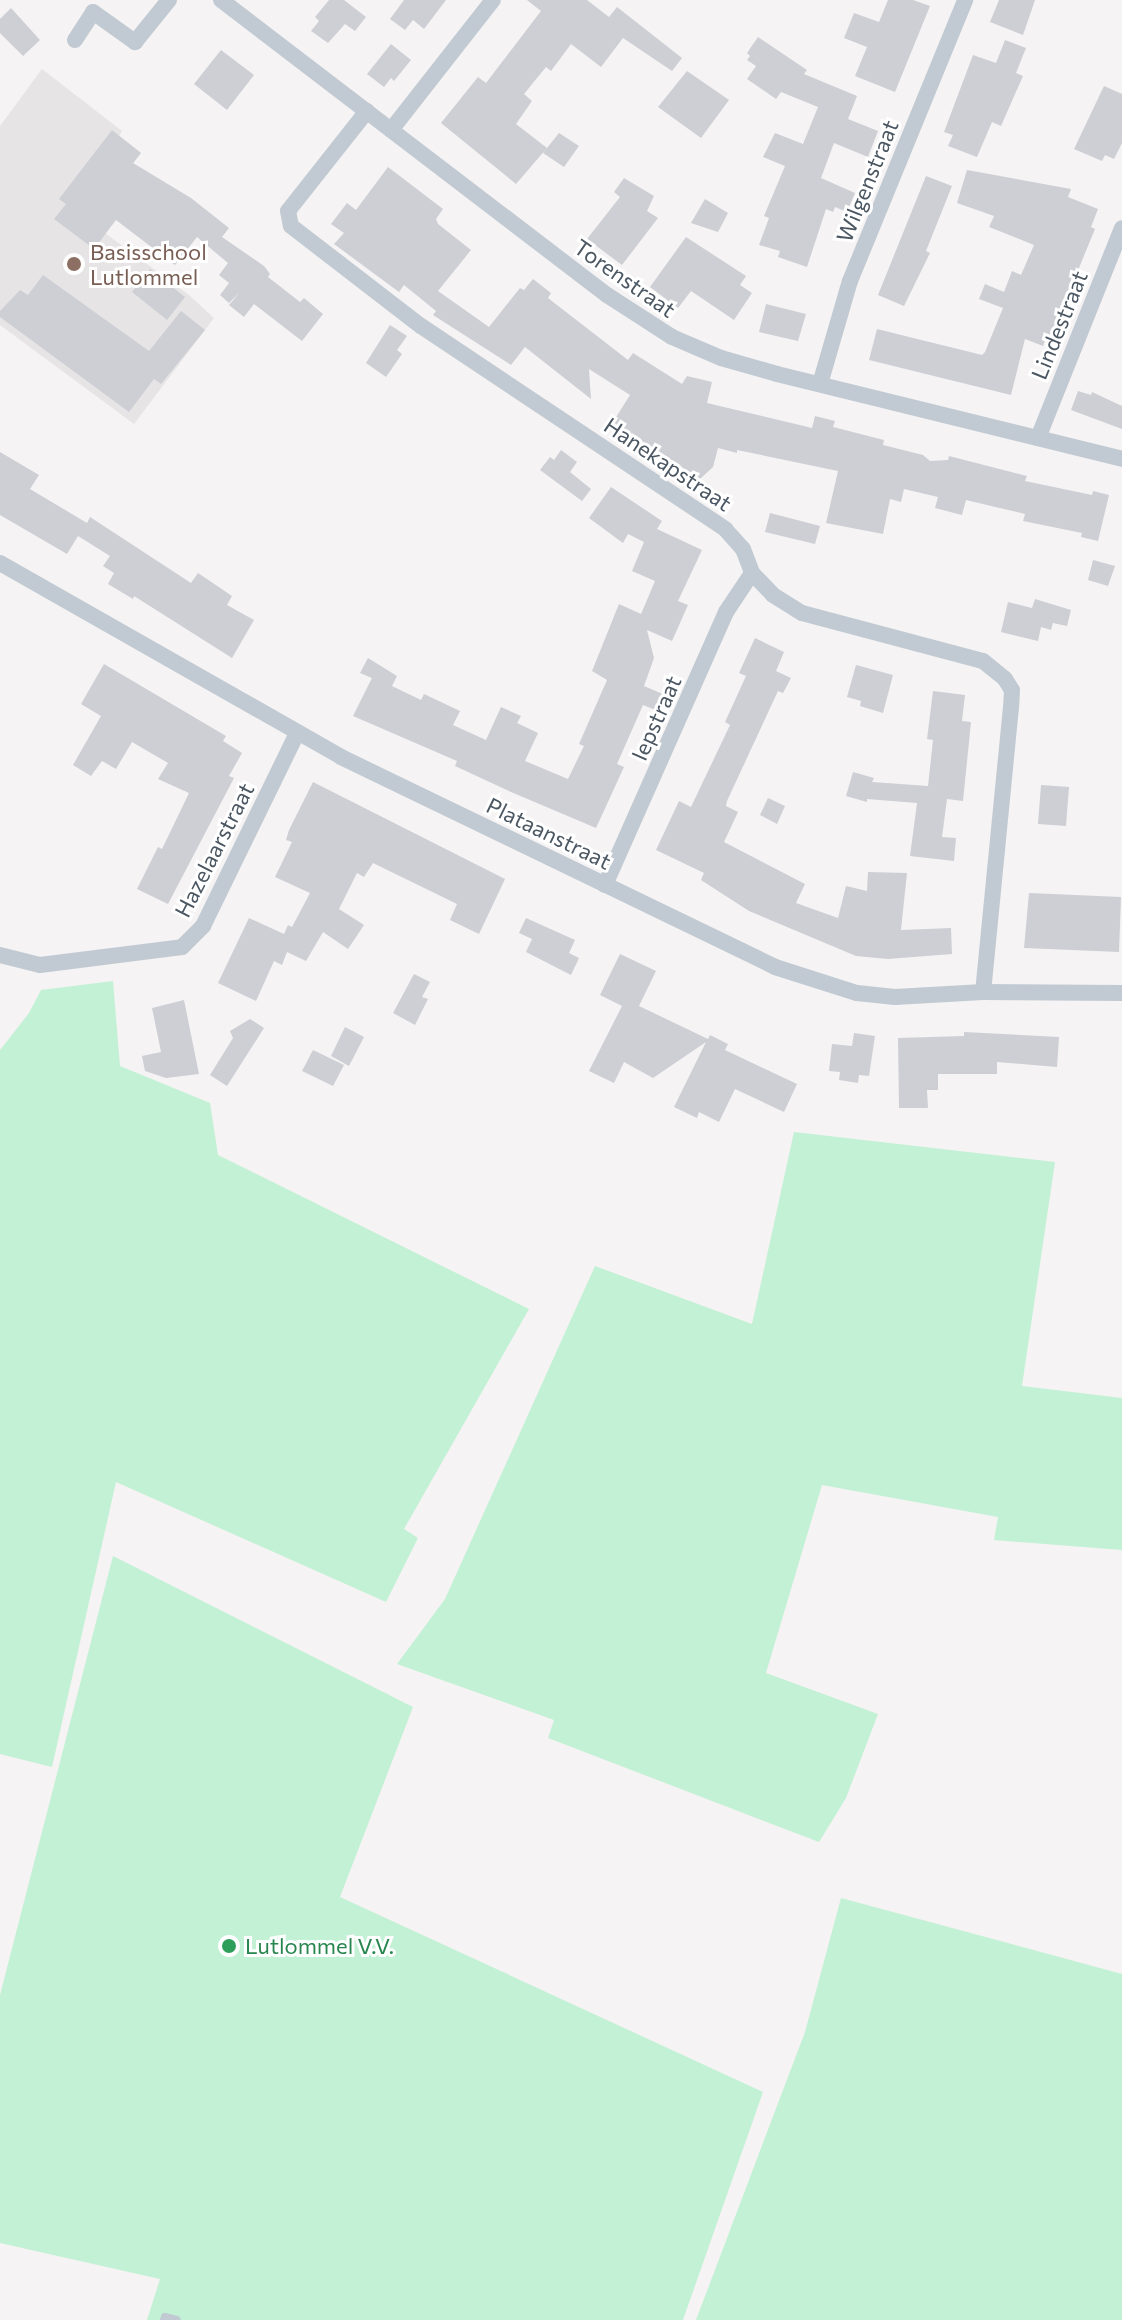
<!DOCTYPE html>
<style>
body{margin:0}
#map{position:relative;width:1122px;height:2320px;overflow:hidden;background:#f5f3f3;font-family:Commissioner,sans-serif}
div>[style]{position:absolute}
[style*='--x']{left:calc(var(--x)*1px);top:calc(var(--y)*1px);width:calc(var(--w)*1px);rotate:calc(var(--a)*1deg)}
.education>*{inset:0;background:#e6e4e5}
.green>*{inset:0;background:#c3f1d5}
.building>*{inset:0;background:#cdcfd5}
.lane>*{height:8px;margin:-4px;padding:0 4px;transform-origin:4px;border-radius:4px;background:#c1cad2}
.street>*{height:16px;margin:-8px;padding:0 8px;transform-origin:8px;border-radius:8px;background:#c1cad2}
.dots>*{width:22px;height:22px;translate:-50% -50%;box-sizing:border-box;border:4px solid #fff;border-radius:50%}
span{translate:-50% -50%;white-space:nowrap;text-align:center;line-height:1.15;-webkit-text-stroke:6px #fff;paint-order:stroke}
.street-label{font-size:22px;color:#4a5661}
.education-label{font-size:22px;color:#785e54}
.left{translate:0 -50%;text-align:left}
.leisure-label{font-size:22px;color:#27864d}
</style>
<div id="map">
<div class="education">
<div style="clip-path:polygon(42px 69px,122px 131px,119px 136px,141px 153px,90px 222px,189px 295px,214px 318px,134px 424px,0 325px,0 126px)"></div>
</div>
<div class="green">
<div style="clip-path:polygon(113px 981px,120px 1066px,210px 1103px,218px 1155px,529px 1309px,404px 1529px,418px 1538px,386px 1602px,116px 1482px,52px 1767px,0 1754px,0 1050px,29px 1013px,41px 990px)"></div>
<div style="clip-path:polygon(794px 1132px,1055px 1162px,1022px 1386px,1122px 1398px,1122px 1550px,994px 1540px,998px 1517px,822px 1485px,766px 1673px,878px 1714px,846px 1798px,819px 1842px,548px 1738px,554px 1720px,397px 1664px,445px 1599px,595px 1266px,752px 1324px)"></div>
<div style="clip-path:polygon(113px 1556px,413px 1707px,340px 1897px,763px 2092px,683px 2320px,147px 2320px,160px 2279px,0 2243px,0 1995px)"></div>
<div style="clip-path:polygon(841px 1898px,1122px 1974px,1122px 2320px,696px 2320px,805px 2032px)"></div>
</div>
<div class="building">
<div style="clip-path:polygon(329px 0,344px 0,366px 17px,355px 31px,345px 24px,328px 43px,311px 31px,319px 21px,315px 17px)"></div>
<div style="clip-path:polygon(404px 0,446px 0,424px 29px,413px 20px,405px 30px,390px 19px)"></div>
<div style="clip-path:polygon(527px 0,587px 0,609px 17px,617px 7px,682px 58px,672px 71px,623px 38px,601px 67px,571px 44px,551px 71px,546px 67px,524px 94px,532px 101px,516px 124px,547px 148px,516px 184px,441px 123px,478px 77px,486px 83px,541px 11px)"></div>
<div style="clip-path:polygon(888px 0,913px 0,930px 6px,895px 92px,855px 76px,867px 47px,844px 38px,854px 13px,879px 22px)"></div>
<div style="clip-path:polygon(999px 0,1035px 0,1023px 35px,990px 22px)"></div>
<div style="clip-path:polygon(11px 8px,40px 40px,23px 56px,0 33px,0 19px)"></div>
<div style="clip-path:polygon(758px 37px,807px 70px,804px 74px,857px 96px,848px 119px,878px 131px,868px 157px,834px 143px,821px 178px,855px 193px,847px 212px,835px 207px,833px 212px,826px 209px,807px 267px,778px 257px,780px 251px,759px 245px,769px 218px,764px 216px,785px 166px,763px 157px,775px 133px,803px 144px,818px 107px,781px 92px,776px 99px,747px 79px,756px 66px,747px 60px,750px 56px,747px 53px)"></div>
<div style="clip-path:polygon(1005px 40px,1026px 48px,1016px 73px,1023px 76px,1001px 126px,992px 122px,977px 157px,948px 146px,953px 135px,944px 132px,973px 55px,996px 63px)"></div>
<div style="clip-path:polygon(391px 44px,411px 60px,394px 81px,391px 78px,384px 87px,367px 74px)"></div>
<div style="clip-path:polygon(221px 50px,254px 75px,227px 110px,194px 84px)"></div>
<div style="clip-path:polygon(687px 71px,729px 100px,701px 138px,658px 107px)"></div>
<div style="clip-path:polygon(1104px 86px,1122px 94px,1122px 143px,1114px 159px,1105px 155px,1102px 161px,1074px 149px)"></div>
<div style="clip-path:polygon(112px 130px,141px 153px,133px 163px,191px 198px,229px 228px,222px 237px,264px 266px,270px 274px,268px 277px,300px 302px,304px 298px,323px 314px,302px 341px,254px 304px,244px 317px,229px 305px,240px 292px,229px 303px,220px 295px,229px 283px,219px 275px,228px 263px,197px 237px,175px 265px,116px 220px,94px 249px,54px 219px,66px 204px,59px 199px)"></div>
<div style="clip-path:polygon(559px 133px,579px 146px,564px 167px,543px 153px)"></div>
<div style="clip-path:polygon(388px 167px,443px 209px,436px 219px,438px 224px,471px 250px,438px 291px,489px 327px,520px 288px,524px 290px,533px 279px,551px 293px,548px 298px,628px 360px,633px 353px,682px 384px,687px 376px,712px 382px,707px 403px,812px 428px,815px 416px,835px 421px,833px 427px,884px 440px,883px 445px,923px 455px,930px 461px,948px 460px,949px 456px,1027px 476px,1025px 481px,1092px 495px,1093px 491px,1109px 495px,1098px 541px,1081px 537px,1082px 533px,1023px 521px,1025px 514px,966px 500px,962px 515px,935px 508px,938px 497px,904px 489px,901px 502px,890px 499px,883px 534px,826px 523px,838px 471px,737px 450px,737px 453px,718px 448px,713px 467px,700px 479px,613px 422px,630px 395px,589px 369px,591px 399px,525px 347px,511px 365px,433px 315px,436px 311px,404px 285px,399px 292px,334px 244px,344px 233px,331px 224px,347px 203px,356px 210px)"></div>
<div style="clip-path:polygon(967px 170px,1071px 189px,1068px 197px,1098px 209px,1091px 227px,1095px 229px,1051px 336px,1047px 334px,1043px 346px,1025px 339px,1011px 395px,869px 360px,877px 329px,982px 355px,985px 352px,1003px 308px,979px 299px,985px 284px,1004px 292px,1012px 271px,1021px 275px,1034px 245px,989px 227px,994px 216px,957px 203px)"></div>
<div style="clip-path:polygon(926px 176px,952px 186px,926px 251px,930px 253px,904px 306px,878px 295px)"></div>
<div style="clip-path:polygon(624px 178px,654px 196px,647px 211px,658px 218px,622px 265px,587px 239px,620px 197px,614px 192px)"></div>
<div style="clip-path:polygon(705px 199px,728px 213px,718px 232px,691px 223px)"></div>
<div style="clip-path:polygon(686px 237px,746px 276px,740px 285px,752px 293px,734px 320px,691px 291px,678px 308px,650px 287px)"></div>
<div style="clip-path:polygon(150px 269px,185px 297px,167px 320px,132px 292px)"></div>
<div style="clip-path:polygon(43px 275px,149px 351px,181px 311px,205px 330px,161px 384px,154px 379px,129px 412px,0 317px,0 311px,20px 290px,28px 295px)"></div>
<div style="clip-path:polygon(766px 304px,806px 314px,798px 341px,759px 332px)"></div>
<div style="clip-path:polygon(390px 325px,407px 336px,397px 350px,402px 354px,386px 377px,366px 363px)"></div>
<div style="clip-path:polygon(1078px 391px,1091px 395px,1092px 392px,1122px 406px,1122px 429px,1071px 410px)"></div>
<div style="clip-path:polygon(561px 450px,577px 462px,570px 472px,591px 489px,582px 501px,540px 470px,550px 457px,554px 460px)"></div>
<div style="clip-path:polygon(0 452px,39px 475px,30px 489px,87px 523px,90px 517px,191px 583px,198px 573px,232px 596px,227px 605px,254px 620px,232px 658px,134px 596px,133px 599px,108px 584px,114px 573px,103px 566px,110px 556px,78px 536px,67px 554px,0 515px)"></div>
<div style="clip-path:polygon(611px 487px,662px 521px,657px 529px,702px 550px,678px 601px,688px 605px,672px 641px,647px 630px,654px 658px,644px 686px,665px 695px,658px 711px,643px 705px,617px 764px,624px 767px,596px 828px,511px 792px,455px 766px,457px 761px,353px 716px,372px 678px,360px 673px,368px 658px,397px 676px,392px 686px,421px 700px,424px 694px,460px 711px,453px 725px,486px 740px,501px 707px,521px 716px,517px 723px,538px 733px,525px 761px,568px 779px,584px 746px,579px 744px,607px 680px,592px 671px,619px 604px,641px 614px,655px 581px,632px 571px,644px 542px,628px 534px,623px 543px,589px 518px)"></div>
<div style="clip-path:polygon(770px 513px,820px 526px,815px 544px,765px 532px)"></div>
<div style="clip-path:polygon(1093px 560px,1115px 566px,1108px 586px,1088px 580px)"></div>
<div style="clip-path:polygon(1035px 599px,1071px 610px,1067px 626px,1053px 623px,1051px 630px,1041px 627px,1038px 641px,1001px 632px,1008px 602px,1032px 608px)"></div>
<div style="clip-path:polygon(755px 638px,784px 652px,776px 671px,791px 678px,783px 693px,778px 691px,727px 801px,726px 806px,738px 812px,724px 842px,805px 884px,796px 903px,838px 918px,846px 886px,867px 891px,868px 872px,907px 873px,901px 930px,951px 928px,952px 954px,888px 959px,856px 956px,749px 911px,701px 880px,704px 873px,656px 850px,679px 801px,691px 807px,730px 725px,725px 722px,746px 676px,739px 673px)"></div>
<div style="clip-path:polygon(104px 664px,226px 736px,223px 741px,242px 753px,229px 776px,234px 778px,168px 904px,137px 889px,158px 847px,162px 849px,189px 793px,158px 779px,168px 763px,132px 742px,116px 769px,102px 761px,91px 776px,73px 765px,101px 716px,81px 704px)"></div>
<div style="clip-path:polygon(856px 665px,893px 675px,883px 713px,860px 706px,861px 701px,847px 697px)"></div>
<div style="clip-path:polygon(933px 691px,965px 695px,962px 721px,971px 722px,963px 801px,947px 799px,942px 837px,956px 838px,954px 861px,910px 856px,917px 803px,867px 799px,867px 802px,846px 796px,853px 772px,874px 778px,872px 782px,928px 786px,933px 740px,927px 739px)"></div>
<div style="clip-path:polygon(313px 782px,505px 879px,479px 934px,450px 920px,457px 904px,373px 863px,364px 877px,357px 873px,339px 909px,364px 925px,348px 949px,323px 932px,306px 961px,287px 952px,282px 965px,274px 961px,256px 1001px,218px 983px,249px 918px,284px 934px,288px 925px,292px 927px,310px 893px,275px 877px,292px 842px,286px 840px,289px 830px)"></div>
<div style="clip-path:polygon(1041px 785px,1069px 787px,1066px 826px,1038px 824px)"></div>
<div style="clip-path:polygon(768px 798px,785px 806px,777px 824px,760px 815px)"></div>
<div style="clip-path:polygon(1029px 893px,1121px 897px,1119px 952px,1024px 948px)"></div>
<div style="clip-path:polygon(526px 918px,575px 940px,569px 953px,579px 958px,571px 975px,526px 952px,532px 939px,519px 933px)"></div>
<div style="clip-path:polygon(620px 954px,656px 971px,639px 1006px,708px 1039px,710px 1035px,728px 1044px,725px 1050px,797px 1084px,784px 1112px,735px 1089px,719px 1122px,699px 1112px,697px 1118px,674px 1107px,706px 1042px,653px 1078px,624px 1062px,614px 1083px,589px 1071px,622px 1006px,600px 995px)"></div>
<div style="clip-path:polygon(414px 974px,430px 982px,422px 997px,428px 999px,415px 1025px,393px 1013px)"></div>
<div style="clip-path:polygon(184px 1000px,199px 1074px,166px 1078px,145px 1071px,142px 1056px,161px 1052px,152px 1008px)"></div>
<div style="clip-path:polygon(250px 1019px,264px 1028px,227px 1086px,210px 1075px,233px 1038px,230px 1031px)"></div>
<div style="clip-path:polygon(345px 1027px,364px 1037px,349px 1066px,331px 1056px)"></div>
<div style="clip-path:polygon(964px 1032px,1059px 1037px,1057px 1067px,997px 1062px,997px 1074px,938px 1074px,938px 1090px,927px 1090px,928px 1108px,899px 1108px,898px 1038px,964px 1036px)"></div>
<div style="clip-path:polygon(854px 1033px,875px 1036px,869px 1076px,859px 1075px,858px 1083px,839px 1080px,840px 1072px,829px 1071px,832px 1044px,852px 1046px)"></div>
<div style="clip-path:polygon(313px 1050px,344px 1065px,333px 1086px,302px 1071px)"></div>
</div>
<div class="lane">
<div style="--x:164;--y:2320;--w:3;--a:-72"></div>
<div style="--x:165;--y:2317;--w:12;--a:14"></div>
</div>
<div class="street">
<div style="--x:221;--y:0;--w:486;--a:37.4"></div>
<div style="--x:607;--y:295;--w:77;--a:32.9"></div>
<div style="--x:672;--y:337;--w:53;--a:23.2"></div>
<div style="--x:721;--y:358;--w:58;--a:15.9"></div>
<div style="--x:777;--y:374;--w:355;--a:13.8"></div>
<div style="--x:75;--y:40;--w:33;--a:-57"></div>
<div style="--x:93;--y:12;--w:52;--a:35.5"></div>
<div style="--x:135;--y:42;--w:54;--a:-51"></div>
<div style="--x:367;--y:111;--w:127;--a:128.3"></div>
<div style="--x:288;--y:211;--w:15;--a:79"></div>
<div style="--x:291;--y:226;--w:164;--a:37.6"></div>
<div style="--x:421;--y:326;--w:366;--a:33.7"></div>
<div style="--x:725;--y:529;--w:27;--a:48"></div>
<div style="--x:743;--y:549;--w:26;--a:69"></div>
<div style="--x:752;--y:573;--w:30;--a:46"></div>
<div style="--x:773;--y:595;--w:34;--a:32"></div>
<div style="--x:802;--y:613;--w:187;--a:14.9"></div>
<div style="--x:983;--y:661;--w:28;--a:39"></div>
<div style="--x:1005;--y:679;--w:13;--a:58"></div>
<div style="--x:1012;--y:690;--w:17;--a:93"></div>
<div style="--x:1011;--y:707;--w:286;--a:95.6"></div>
<div style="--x:391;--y:130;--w:165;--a:-51.9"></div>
<div style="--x:820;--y:384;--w:107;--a:-73.8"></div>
<div style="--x:850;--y:281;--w:304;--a:-67.7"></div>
<div style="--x:1038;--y:438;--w:226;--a:-68.2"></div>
<div style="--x:0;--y:563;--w:392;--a:29.6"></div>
<div style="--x:341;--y:757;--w:482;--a:25.8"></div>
<div style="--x:775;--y:967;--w:86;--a:17.6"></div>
<div style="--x:857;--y:993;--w:38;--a:6"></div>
<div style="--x:895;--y:997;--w:88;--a:-3.3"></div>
<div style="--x:983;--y:992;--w:139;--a:0.4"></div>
<div style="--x:605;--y:885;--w:299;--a:-66.1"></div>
<div style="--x:726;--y:612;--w:47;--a:-56.3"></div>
<div style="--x:0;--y:955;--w:41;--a:14"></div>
<div style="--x:40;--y:965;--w:143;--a:-7.2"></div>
<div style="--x:182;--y:947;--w:30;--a:-45"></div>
<div style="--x:203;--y:926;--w:215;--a:-64"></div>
</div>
<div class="dots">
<div style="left:74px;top:264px;background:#8d6e63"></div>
<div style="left:229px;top:1946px;background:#2e9e5b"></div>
</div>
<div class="street-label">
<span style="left:867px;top:181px;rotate:-68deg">Wilgenstraat</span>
<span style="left:625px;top:278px;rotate:35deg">Torenstraat</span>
<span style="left:1059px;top:325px;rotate:-68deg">Lindestraat</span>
<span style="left:668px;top:464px;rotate:34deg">Hanekapstraat</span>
<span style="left:656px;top:718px;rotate:-66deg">Iepstraat</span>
<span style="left:549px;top:833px;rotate:26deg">Plataanstraat</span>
<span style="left:214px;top:850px;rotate:-63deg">Hazelaarstraat</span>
</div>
<div class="education-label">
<span class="left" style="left:90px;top:264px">Basisschool<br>Lutlommel</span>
</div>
<div class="leisure-label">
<span class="left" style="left:245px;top:1946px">Lutlommel V.V.</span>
</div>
</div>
